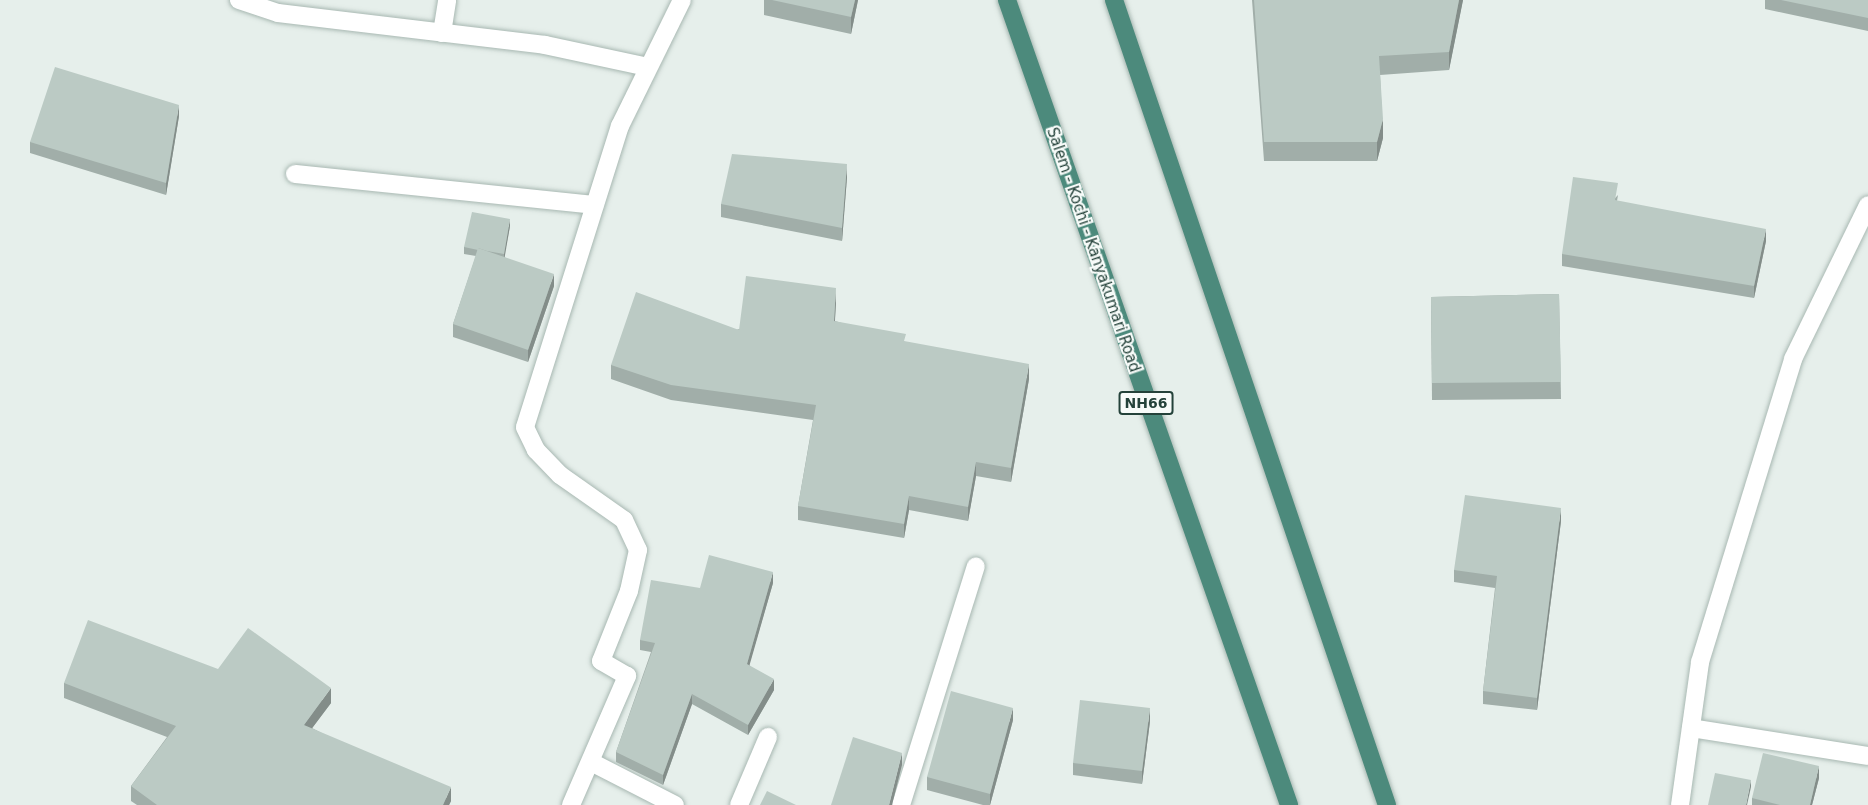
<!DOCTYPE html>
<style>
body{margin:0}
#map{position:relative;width:1868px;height:805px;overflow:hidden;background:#e6efeb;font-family:"DejaVu Sans",sans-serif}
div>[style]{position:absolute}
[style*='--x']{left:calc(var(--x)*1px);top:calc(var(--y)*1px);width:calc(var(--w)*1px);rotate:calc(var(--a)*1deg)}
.roads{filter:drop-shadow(0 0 2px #a8b8b2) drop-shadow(0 0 2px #a8b8b2)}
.service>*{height:18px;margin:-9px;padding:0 9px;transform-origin:9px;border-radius:9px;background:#fff}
.minor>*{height:18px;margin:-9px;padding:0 9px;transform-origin:9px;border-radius:9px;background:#fff}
.trunk>*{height:18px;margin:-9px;padding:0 9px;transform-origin:9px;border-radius:9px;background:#4c8a7c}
.wall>*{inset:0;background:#a1aea9}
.shaded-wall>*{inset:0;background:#838d89}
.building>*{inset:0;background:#bbcac4}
span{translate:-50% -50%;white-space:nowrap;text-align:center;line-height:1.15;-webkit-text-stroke:4.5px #f7fbf9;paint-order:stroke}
.shield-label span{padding:2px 4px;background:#f7fbf9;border:2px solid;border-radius:4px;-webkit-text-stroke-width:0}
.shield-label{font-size:14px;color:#24423a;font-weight:700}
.street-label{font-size:15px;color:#24423a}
</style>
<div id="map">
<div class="roads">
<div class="service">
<div style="--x:239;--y:0;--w:41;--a:18.4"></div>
<div style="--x:278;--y:13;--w:269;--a:6.8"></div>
<div style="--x:545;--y:45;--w:105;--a:12.1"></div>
<div style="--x:295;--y:174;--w:301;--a:5.9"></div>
</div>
<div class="minor">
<div style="--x:442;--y:33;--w:33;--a:-81"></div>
<div style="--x:1691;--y:728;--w:179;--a:9"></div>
<div style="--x:593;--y:763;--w:92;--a:27.1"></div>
<div style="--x:571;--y:805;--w:141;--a:-66.5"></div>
<div style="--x:627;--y:676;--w:30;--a:-150"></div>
<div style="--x:601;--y:661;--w:75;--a:-68.2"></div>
<div style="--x:629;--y:591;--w:42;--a:-77.6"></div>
<div style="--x:638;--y:550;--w:33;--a:-115"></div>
<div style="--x:624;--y:520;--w:78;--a:-144.9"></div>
<div style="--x:560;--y:475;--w:35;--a:-134"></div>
<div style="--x:536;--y:450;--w:25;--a:-116"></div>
<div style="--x:525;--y:427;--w:316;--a:-72.5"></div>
<div style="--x:620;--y:126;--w:140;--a:-63.8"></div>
<div style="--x:739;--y:805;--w:74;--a:-66.9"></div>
<div style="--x:901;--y:805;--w:250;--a:-72.6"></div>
<div style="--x:1680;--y:805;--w:144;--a:-82"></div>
<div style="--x:1700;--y:662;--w:317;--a:-72.9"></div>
<div style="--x:1793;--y:359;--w:171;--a:-64"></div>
</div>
<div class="trunk">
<div style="--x:1007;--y:0;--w:853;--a:70.69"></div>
<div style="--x:1114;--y:0;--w:850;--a:71.27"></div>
</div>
</div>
<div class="wall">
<div style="clip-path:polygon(764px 0,858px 0,851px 34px,764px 15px)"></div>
<div style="clip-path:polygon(1252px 0,1463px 0,1449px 70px,1380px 75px,1383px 138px,1377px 161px,1264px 161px)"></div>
<div style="clip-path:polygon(1765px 0,1868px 0,1868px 31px,1765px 9px)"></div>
<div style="clip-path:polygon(179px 116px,166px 195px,30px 153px,30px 142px)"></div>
<div style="clip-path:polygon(847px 177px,842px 241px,721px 217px,721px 204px)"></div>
<div style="clip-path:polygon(1618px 195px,1617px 201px,1766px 241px,1754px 298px,1562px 266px,1562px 254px)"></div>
<div style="clip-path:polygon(510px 226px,504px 257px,554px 286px,528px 362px,453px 337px,453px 324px,476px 256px,464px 254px,464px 247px)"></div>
<div style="clip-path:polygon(1559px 294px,1561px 399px,1432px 400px,1431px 297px)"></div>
<div style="clip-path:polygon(836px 302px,835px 321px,1029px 379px,1011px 482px,976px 476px,968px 521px,909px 510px,904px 538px,798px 520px,798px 506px,813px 420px,671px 400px,611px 379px,611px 365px)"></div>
<div style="clip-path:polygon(1561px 521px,1537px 710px,1483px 704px,1483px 691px,1495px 588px,1454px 582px,1454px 570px)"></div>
<div style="clip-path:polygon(773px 583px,749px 665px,774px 690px,748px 735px,692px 704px,663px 785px,616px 762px,616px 752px,651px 652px,640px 650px,640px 640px,700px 588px)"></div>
<div style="clip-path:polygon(218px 669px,331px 703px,312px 728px,451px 801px,449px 805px,137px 805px,131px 801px,131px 786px,167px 737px,64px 698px,64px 683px)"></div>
<div style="clip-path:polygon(1013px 720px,990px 805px,983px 805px,927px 790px,927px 777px)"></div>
<div style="clip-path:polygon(1150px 721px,1142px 784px,1073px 775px,1073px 763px)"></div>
<div style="clip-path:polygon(1819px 778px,1812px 805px,1752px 805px,1752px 798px)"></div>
</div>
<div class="shaded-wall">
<div style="clip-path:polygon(855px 0,858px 0,851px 34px,851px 17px)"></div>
<div style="clip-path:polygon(1459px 0,1463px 0,1449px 70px,1449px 52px)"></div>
<div style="clip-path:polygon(179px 105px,179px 116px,166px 195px,166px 183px)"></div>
<div style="clip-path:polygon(1383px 119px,1383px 138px,1377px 161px,1377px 142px)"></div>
<div style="clip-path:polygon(847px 164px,847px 177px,842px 241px,842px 228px)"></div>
<div style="clip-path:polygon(510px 219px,510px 226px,504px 261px,504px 254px)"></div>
<div style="clip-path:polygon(1766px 229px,1766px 241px,1754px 298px,1754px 286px)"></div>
<div style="clip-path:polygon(554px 274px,554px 286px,528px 362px,528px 350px)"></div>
<div style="clip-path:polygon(836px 288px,836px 302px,834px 335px,834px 321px)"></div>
<div style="clip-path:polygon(1029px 364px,1029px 379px,1011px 482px,1011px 468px)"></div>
<div style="clip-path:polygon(976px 462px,976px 476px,968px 521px,968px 507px)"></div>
<div style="clip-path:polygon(909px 496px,909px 510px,904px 538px,904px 524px)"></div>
<div style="clip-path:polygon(1561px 508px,1561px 521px,1537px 710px,1537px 698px)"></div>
<div style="clip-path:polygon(773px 572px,773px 583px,747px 674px,747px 664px)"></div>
<div style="clip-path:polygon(774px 679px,774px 690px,748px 735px,748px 725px)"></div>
<div style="clip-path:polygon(331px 688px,331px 703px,304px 739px,304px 725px)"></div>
<div style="clip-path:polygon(692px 694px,692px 704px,663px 785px,663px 775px)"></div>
<div style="clip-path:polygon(1013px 708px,1013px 720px,990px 805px,990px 794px)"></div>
<div style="clip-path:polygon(1150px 708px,1150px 721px,1142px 784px,1142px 771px)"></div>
<div style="clip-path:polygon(902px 753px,902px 765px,892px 805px,889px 805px)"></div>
<div style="clip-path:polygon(1819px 766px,1819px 778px,1812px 805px,1810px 805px)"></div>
<div style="clip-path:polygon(1751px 780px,1751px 787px,1747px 805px,1746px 805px)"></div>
<div style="clip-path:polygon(451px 787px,451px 801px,449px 805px,443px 805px)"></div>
</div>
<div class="building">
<div style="clip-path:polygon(772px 0,855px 0,851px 17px)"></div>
<div style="clip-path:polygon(1254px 0,1459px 0,1449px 52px,1379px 56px,1383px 119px,1377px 142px,1264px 142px)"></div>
<div style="clip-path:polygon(1781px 0,1868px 0,1868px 18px)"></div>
<div style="clip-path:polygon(55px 67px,179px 105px,166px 183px,30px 142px)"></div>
<div style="clip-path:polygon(732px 154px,847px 164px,842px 228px,721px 204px)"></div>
<div style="clip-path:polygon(1573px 177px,1618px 183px,1615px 200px,1766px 229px,1754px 286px,1562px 254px)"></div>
<div style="clip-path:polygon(472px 212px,510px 219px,504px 254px,487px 251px,478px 248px,478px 250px,464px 247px)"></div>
<div style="clip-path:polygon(478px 248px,554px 274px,528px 350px,453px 324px)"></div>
<div style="clip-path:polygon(746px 276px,836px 288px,834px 321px,906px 334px,904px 341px,1029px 364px,1011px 468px,976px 462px,968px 507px,909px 496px,904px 524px,798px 506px,816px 405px,671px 385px,611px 365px,636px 292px,739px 330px)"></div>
<div style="clip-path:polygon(1559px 294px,1561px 382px,1432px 383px,1431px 297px)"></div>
<div style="clip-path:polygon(1465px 495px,1561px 508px,1537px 698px,1483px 691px,1497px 576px,1454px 570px)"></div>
<div style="clip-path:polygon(709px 555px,773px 572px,747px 664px,774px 679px,748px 725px,692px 694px,663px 775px,616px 752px,655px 643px,640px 640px,651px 580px,700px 588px)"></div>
<div style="clip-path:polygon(88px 620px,218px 669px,248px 628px,331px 688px,304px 725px,451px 787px,443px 805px,157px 805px,131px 786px,176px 726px,64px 683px)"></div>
<div style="clip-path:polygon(951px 691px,1013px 708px,990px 794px,927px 777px)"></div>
<div style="clip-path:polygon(1080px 700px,1150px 708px,1142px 771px,1073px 763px)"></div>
<div style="clip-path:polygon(853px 737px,902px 753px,889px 805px,831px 805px)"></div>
<div style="clip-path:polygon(1763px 753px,1819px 766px,1810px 805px,1780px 805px,1752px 798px)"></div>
<div style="clip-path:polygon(1715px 773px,1751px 780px,1746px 805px,1708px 805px)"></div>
<div style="clip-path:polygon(767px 791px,796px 805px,760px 805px)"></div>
</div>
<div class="shield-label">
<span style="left:1146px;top:403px">NH66</span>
</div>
<div class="street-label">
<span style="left:1093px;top:250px;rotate:71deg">Salem - Kochi - Kanyakumari Road</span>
</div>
</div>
